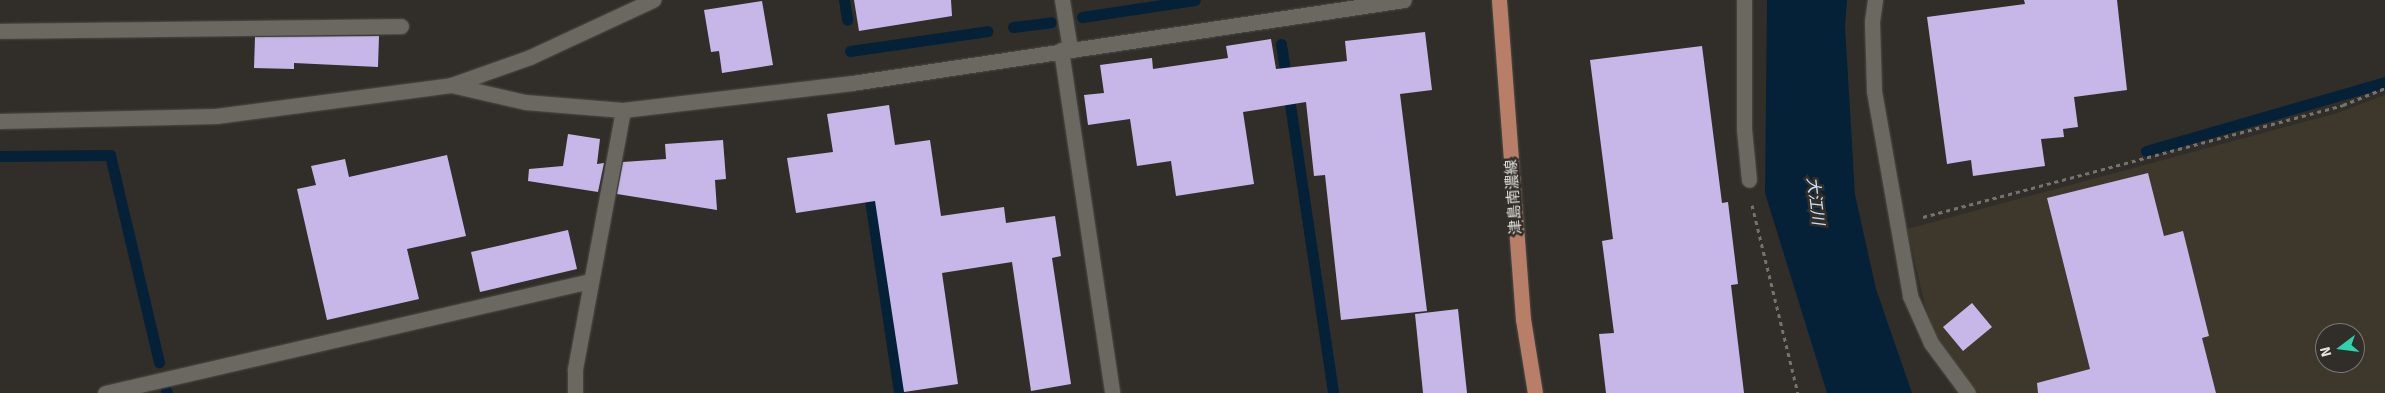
<!DOCTYPE html>
<meta charset="utf-8">
<style>
body{margin:0}
#map{position:relative;width:2385px;height:393px;overflow:hidden;background:#312e29;font-family:Signika,"Noto Sans JP",sans-serif}
div>[style]{position:absolute}
[style*='--x']{left:calc(var(--x)*1px);top:calc(var(--y)*1px);width:calc(var(--w)*1px);rotate:calc(var(--a)*1deg)}
.built>*{inset:0;background:#3d372c}
.water>*{inset:0;background:#042138}
.stream>*{height:11px;margin:-5.5px;padding:0 5.5px;transform-origin:5.5px;border-radius:5.5px;background:#042138}
.building>*{inset:0;background:#c7b7e8}
.path>*{height:3px;margin-top:-1.5px;transform-origin:0;background:repeating-linear-gradient(90deg,#76736e 0 4px,transparent 0 8px)}
.roads{filter:drop-shadow(0 0 1px #4e4c47) drop-shadow(0 0 1px #4e4c47)}
.lane>*{height:15px;margin:-7.5px;padding:0 7.5px;transform-origin:7.5px;border-radius:7.5px;background:#6b6761}
.street>*{height:15px;margin:-7.5px;padding:0 7.5px;transform-origin:7.5px;border-radius:7.5px;background:#6b6761}
.secondary>*{height:15px;margin:-7.5px;padding:0 7.5px;transform-origin:7.5px;border-radius:7.5px;background:#6b6761}
.primary>*{height:15px;margin:-7.5px;padding:0 7.5px;transform-origin:7.5px;border-radius:7.5px;background:#b87e67}
span{translate:-50% -50%;white-space:nowrap;text-align:center;line-height:1.15;-webkit-text-stroke:5px #312e29;paint-order:stroke}
.street-label{font-size:15px;color:#e6e4e0}
.water-label{font-size:16px;color:#cae2f8;font-style:italic}
.north{position:absolute;left:2315px;top:323px;width:50px;height:50px;box-sizing:border-box;background:#312e29;border:1px solid #797772;border-radius:50%;rotate:255deg;font-size:14px;font-weight:700;line-height:20px;text-align:center;color:#e6e4e0}
.north::after{content:'';display:block;margin:auto;width:18px;height:22px;background:#2dd4ab;clip-path:polygon(50% 0,100% 100%,50% 72%,0 100%)}
</style>
<div id="map">
<div class="built">
<div style="clip-path:polygon(evenodd,2385px 95px,2385px 393px,1980px 393px,1962px 377px,1938px 340px,1925px 306px,1907px 229px,2337px 113px,2385px 95px,2325px 333px,2355px 333px,2355px 363px,2325px 363px,2325px 333px)"></div>
</div>
<div class="water">
<div style="clip-path:polygon(1767px 0,1847px 0,1845px 26px,1855px 195px,1876px 289px,1912px 393px,1827px 393px,1765px 193px)"></div>
</div>
<div class="stream">
<div style="--x:844;--y:0;--w:20;--a:81"></div>
<div style="--x:1082;--y:17;--w:114;--a:-8.6"></div>
<div style="--x:1013;--y:27;--w:38;--a:-7"></div>
<div style="--x:1281;--y:44;--w:353;--a:81.5"></div>
<div style="--x:850;--y:51;--w:139;--a:-8.2"></div>
<div style="--x:2146;--y:151;--w:249;--a:-16.1"></div>
<div style="--x:0;--y:156;--w:110;--a:-0.5"></div>
<div style="--x:110;--y:155;--w:213;--a:76.7"></div>
<div style="--x:868;--y:187;--w:208;--a:81.4"></div>
<div style="--x:166;--y:390;--w:3;--a:72"></div>
</div>
<div class="building">
<div style="clip-path:polygon(854px 0,951px 0,952px 16px,859px 31px)"></div>
<div style="clip-path:polygon(2024px 0,2117px 0,2127px 90px,2074px 97px,2078px 127px,2063px 129px,2064px 137px,2041px 139px,2045px 166px,1973px 176px,1971px 160px,1947px 164px,1927px 17px,2025px 4px)"></div>
<div style="clip-path:polygon(762px 1px,773px 65px,722px 73px,719px 51px,711px 52px,704px 10px)"></div>
<div style="clip-path:polygon(1425px 32px,1432px 90px,1400px 94px,1427px 311px,1341px 320px,1325px 175px,1314px 176px,1306px 102px,1243px 112px,1254px 184px,1176px 196px,1171px 161px,1137px 166px,1130px 119px,1088px 125px,1084px 95px,1104px 93px,1100px 65px,1152px 58px,1153px 69px,1228px 58px,1226px 46px,1271px 39px,1276px 69px,1347px 61px,1345px 41px)"></div>
<div style="clip-path:polygon(379px 36px,378px 67px,294px 63px,294px 69px,254px 68px,255px 37px)"></div>
<div style="clip-path:polygon(1702px 46px,1722px 203px,1728px 202px,1738px 284px,1731px 285px,1744px 393px,1606px 393px,1599px 334px,1614px 333px,1602px 241px,1613px 239px,1590px 60px)"></div>
<div style="clip-path:polygon(889px 105px,895px 145px,930px 140px,941px 216px,1004px 207px,1006px 223px,1055px 216px,1061px 256px,1052px 258px,1071px 384px,1031px 391px,1012px 262px,942px 273px,958px 384px,904px 392px,875px 201px,796px 213px,787px 158px,833px 152px,827px 114px)"></div>
<div style="clip-path:polygon(568px 134px,600px 139px,597px 164px,604px 163px,598px 192px,528px 181px,529px 169px,563px 166px)"></div>
<div style="clip-path:polygon(723px 140px,726px 179px,715px 180px,717px 210px,617px 194px,623px 162px,666px 159px,665px 144px)"></div>
<div style="clip-path:polygon(447px 155px,466px 236px,407px 249px,419px 299px,327px 320px,297px 189px,316px 185px,311px 166px,345px 159px,349px 177px)"></div>
<div style="clip-path:polygon(2148px 173px,2164px 236px,2183px 231px,2209px 336px,2202px 338px,2216px 393px,2038px 393px,2037px 383px,2090px 369px,2047px 198px)"></div>
<div style="clip-path:polygon(568px 230px,577px 269px,480px 292px,471px 252px)"></div>
<div style="clip-path:polygon(1972px 303px,1992px 327px,1963px 351px,1943px 327px)"></div>
<div style="clip-path:polygon(1458px 309px,1467px 393px,1423px 393px,1415px 314px)"></div>
</div>
<div class="path">
<div style="--x:1752;--y:205;--w:194;--a:76.3"></div>
<div style="--x:1923;--y:217;--w:435;--a:-14.9"></div>
<div style="--x:2343;--y:105;--w:45;--a:-22"></div>
</div>
<div class="roads">
<div class="lane">
<div style="--x:0;--y:31;--w:401;--a:-0.7"></div>
</div>
<div class="street">
<div style="--x:1062;--y:0;--w:50;--a:80.7"></div>
<div style="--x:1744;--y:0;--w:129;--a:90"></div>
<div style="--x:1744;--y:129;--w:51;--a:84.4"></div>
<div style="--x:1875;--y:0;--w:22;--a:98"></div>
<div style="--x:1872;--y:22;--w:69;--a:88.3"></div>
<div style="--x:1874;--y:91;--w:208;--a:80"></div>
<div style="--x:1910;--y:296;--w:51;--a:65.9"></div>
<div style="--x:1931;--y:343;--w:62;--a:53.5"></div>
<div style="--x:1061;--y:50;--w:347;--a:81.5"></div>
<div style="--x:105;--y:393;--w:499;--a:-13"></div>
<div style="--x:575;--y:393;--w:24;--a:-90"></div>
<div style="--x:575;--y:369;--w:263;--a:-79.5"></div>
</div>
<div class="secondary">
<div style="--x:451;--y:85;--w:76;--a:12.9"></div>
<div style="--x:525;--y:102;--w:98;--a:4.7"></div>
<div style="--x:623;--y:110;--w:231;--a:-6.7"></div>
<div style="--x:852;--y:83;--w:558;--a:-8.55"></div>
<div style="--x:0;--y:121;--w:216;--a:-1.3"></div>
<div style="--x:216;--y:116;--w:237;--a:-7.5"></div>
<div style="--x:451;--y:85;--w:84;--a:-19.5"></div>
<div style="--x:530;--y:57;--w:136;--a:-24.9"></div>
</div>
<div class="primary">
<div style="--x:1499;--y:0;--w:320;--a:85.7"></div>
<div style="--x:1523;--y:319;--w:75;--a:80.8"></div>
</div>
</div>
<div class="street-label">
<span style="left:1514px;top:197px;rotate:-94deg">津島南濃線</span>
</div>
<div class="water-label">
<span style="left:1815px;top:201px;rotate:83deg">大江川</span>
</div>
<div class="north">N</div>
</div>
